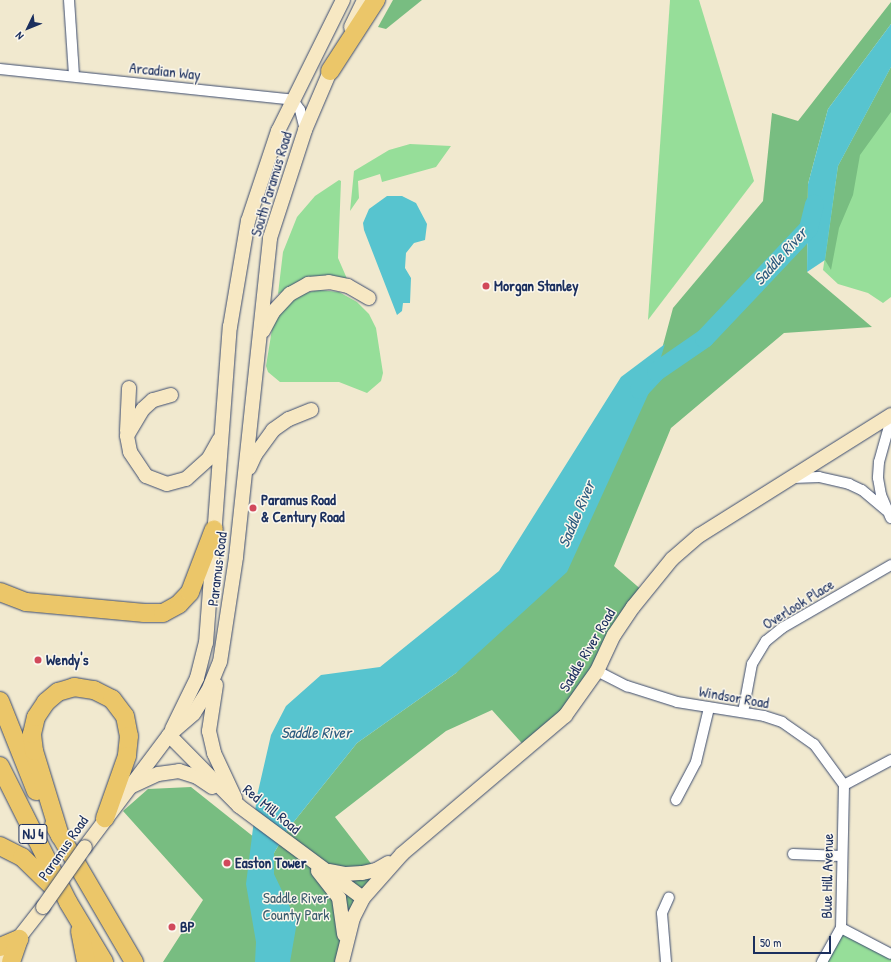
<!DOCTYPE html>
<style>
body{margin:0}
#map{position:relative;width:891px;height:962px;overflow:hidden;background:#f1e9cf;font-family:"Patrick Hand",sans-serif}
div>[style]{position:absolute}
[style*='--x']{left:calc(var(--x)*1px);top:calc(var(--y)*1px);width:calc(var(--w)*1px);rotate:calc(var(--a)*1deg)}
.green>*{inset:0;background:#96de99}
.forest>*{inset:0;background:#78bd81}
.water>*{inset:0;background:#57c4cf}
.river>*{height:19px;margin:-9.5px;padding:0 9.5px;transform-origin:9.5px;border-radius:9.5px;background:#57c4cf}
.roads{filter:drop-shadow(0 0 1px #3b4b6f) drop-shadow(0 0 1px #3b4b6f)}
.street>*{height:10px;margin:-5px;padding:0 5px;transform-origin:5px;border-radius:5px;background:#fff}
.secondary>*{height:14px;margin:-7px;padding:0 7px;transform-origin:7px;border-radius:7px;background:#f7e8c3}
.highway>*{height:18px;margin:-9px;padding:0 9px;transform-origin:9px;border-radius:9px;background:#ebc669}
.bridges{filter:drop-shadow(0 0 1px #3b4b6f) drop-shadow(0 0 1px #3b4b6f)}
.secondary-bridge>*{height:14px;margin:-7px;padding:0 7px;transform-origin:7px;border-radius:7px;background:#f7e8c3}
.dots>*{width:11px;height:11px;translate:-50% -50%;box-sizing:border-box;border:2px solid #fbf7ec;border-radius:50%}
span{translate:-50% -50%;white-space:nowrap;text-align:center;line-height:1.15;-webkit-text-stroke:3px #fbf7ec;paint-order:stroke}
.shield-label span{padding:1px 3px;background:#fbf7ec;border:1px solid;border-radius:3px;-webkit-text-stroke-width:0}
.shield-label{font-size:14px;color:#1b2f5e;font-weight:700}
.street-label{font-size:15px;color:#1b2f5e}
.poi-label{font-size:15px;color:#1b2f5e;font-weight:700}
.left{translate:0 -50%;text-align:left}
.park-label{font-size:15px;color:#3a5b6d}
.water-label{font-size:16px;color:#2d5c80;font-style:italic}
.north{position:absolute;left:8px;top:8px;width:40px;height:40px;-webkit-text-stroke:3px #fbf7ec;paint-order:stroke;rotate:227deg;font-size:11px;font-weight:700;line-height:16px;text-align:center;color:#1b2f5e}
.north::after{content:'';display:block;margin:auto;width:14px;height:18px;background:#1b2f5e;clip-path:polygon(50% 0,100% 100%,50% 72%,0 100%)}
.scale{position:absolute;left:753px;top:936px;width:78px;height:18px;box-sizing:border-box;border:2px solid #1b2f5e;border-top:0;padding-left:5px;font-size:12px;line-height:14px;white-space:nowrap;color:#1b2f5e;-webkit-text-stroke:3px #fbf7ec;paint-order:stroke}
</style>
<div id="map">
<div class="green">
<div style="clip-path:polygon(670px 0,699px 0,754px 181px,648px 320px)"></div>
<div style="clip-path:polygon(891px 67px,891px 297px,883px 303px,868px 293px,838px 284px,823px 270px,838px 166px)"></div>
<div style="clip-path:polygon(410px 144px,451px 146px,436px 167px,382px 182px,380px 174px,358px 181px,359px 198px,350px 211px,354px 171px,389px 150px)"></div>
<div style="clip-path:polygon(339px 180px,341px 181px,338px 258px,348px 281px,292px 287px,278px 294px,283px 252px,297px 217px,315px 196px)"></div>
<div style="clip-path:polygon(319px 290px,339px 292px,357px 302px,369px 314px,376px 328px,383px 373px,381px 381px,367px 393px,339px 382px,280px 382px,268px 372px,266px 366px,273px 323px,289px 303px,305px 293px)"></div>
<div style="clip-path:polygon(841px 928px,891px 954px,891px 962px,822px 962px)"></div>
</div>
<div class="forest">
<div style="clip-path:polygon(393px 0,422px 0,386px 29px,378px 27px)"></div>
<div style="clip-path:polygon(891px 2px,891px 24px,828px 109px,808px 184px,807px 272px,872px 327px,784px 333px,671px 428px,614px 566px,644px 592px,597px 671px,528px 750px,492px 710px,446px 731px,335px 817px,376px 870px,363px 898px,341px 962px,163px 962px,203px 900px,123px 811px,148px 789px,191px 787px,274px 853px,288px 829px,357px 743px,456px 673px,652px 386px,673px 308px,763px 201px,772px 113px,798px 121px)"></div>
<div style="clip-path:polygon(891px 67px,891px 112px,860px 155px,853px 195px,839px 228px,831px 270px,825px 260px,838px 166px)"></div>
</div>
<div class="water">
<div style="clip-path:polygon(891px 24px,891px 67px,838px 166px,825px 260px,807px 272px,808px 184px,828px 109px)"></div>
<div style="clip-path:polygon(387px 196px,402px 196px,416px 203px,427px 224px,425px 240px,414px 243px,406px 253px,405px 268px,411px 278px,410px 303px,403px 303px,402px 311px,397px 315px,364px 230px,363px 223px,369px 209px)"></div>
<div style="clip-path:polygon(665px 344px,652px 386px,567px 572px,456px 673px,357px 743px,288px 829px,274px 853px,274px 874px,297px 922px,290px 962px,255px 962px,256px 942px,246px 884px,257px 796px,271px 735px,286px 706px,321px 675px,380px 667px,499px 571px,621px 377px)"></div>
</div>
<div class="river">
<div style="--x:639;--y:389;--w:25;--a:-47"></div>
<div style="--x:656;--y:371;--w:58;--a:-34.5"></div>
<div style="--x:704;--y:338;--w:151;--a:-46.6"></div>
<div style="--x:808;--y:228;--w:25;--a:-76"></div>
</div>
<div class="roads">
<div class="street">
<div style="--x:69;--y:0;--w:76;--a:86.2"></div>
<div style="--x:0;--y:69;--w:295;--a:6"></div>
<div style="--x:293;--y:100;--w:12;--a:55"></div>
<div style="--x:300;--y:110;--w:21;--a:76"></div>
<div style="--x:891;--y:419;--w:45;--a:105.6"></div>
<div style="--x:879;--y:462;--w:16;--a:94"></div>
<div style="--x:878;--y:478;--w:17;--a:80"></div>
<div style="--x:881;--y:495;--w:25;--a:67"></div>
<div style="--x:793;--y:478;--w:26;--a:-2"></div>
<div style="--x:819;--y:477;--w:31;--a:13"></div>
<div style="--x:849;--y:484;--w:14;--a:25"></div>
<div style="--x:862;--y:490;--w:31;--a:40"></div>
<div style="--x:597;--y:671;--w:34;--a:27"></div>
<div style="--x:627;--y:686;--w:52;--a:17.7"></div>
<div style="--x:677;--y:702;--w:88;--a:9.1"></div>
<div style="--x:764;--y:716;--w:19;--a:18"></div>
<div style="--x:782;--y:722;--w:39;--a:35"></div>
<div style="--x:814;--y:744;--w:51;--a:53.8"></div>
<div style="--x:743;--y:712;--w:49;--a:-79.4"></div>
<div style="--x:752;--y:664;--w:27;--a:-59"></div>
<div style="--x:766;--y:641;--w:21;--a:-39"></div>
<div style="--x:782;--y:628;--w:126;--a:-30"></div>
<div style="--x:844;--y:785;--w:53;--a:-28"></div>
<div style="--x:676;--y:800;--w:43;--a:-62.2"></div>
<div style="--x:696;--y:762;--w:56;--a:-76.5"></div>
<div style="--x:793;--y:854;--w:48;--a:2.4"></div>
<div style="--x:841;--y:928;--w:56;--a:27.5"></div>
<div style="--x:666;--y:962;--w:49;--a:-94.7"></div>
<div style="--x:662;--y:913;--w:17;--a:-66"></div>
<div style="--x:822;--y:962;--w:39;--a:-61"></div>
<div style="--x:841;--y:928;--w:143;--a:-88.8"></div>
</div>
<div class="secondary">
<div style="--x:351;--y:27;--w:30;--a:-64"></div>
<div style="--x:263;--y:331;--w:21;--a:-62"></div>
<div style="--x:273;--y:312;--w:25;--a:-47"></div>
<div style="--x:290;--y:294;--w:21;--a:-29"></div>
<div style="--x:308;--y:284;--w:21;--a:-5"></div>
<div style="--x:329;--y:282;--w:19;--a:12"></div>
<div style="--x:348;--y:286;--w:24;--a:30"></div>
<div style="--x:171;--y:395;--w:19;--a:164"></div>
<div style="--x:153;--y:400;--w:13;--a:138"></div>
<div style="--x:143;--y:409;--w:31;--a:121"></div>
<div style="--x:127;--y:436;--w:16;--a:79"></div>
<div style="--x:130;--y:452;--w:29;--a:56"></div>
<div style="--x:146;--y:476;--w:22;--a:21"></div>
<div style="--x:167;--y:484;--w:20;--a:-15"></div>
<div style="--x:186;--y:479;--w:31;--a:-42"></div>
<div style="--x:209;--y:458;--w:21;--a:-61"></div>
<div style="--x:127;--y:431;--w:43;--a:-87.3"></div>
<div style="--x:249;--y:468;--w:14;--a:-65"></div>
<div style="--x:255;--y:455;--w:31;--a:-54"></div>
<div style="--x:273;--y:430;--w:19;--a:-35"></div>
<div style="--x:289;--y:419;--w:24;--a:-22"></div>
<div style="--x:216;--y:685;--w:47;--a:98.7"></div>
<div style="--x:209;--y:731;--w:23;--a:77"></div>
<div style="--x:214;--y:753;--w:50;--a:65"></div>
<div style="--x:172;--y:729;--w:57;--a:-63.9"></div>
<div style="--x:197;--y:678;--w:36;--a:-76"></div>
<div style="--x:206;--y:643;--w:317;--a:-85.7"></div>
<div style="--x:230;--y:327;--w:108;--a:-80.4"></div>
<div style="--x:248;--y:221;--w:95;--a:-71.6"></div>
<div style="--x:278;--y:131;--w:146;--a:-63.6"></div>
<div style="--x:169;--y:735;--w:100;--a:45.4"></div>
<div style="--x:239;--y:806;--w:154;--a:36.6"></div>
<div style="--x:130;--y:787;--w:31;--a:-25"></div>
<div style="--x:158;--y:774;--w:21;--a:-8"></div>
<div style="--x:179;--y:771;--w:19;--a:18"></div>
<div style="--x:197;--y:777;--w:18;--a:34"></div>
<div style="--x:85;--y:847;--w:140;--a:-53.1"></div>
<div style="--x:169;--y:735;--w:33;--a:-41"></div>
<div style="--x:194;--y:713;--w:26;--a:-58"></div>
<div style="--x:208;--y:691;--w:31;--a:-68"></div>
<div style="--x:220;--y:662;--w:106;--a:-81.3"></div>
<div style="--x:236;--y:557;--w:321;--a:-83.9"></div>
<div style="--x:270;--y:238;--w:114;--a:-72"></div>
<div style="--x:305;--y:130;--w:74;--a:-66.9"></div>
<div style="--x:318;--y:871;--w:34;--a:52"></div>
<div style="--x:339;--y:898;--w:37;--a:82"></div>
<div style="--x:330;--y:871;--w:16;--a:11"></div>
<div style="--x:346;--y:874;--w:16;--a:-4"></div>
<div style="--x:362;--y:873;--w:14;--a:-12"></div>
<div style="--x:376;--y:870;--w:14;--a:-30"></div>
<div style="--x:0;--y:962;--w:70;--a:-52"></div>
<div style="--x:342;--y:962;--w:45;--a:-76"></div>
<div style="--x:353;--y:918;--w:22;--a:-63"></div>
<div style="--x:363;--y:898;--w:59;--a:-48.4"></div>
<div style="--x:402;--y:854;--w:214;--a:-40.3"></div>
<div style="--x:565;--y:716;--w:55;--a:-54.6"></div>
<div style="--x:597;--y:671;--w:40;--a:-65"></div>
<div style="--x:614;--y:635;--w:34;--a:-56"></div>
<div style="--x:633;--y:607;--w:62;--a:-50.9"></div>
<div style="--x:672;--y:559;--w:37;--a:-41"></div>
<div style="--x:700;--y:535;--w:226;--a:-32.1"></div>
</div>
<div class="highway">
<div style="--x:330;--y:71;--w:85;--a:-57.1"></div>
<div style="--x:0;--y:592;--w:28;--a:21"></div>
<div style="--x:26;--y:602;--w:119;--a:5.3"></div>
<div style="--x:144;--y:613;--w:19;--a:0"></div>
<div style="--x:163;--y:613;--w:18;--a:-29"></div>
<div style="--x:179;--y:604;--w:16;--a:-47"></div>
<div style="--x:190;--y:592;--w:67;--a:-69.1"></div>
<div style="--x:0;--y:701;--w:97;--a:68.2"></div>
<div style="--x:0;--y:766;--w:152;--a:63.4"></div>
<div style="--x:68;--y:902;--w:70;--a:59"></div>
<div style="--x:54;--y:825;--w:159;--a:59.7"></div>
<div style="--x:60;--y:836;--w:89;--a:-107"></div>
<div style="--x:34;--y:751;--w:17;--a:-97"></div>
<div style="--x:32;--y:734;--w:17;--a:-77"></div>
<div style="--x:36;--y:717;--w:18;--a:-56"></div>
<div style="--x:46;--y:702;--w:16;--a:-40"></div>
<div style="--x:58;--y:692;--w:17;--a:-17"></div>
<div style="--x:74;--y:687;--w:20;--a:9"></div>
<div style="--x:94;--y:690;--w:20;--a:27"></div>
<div style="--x:112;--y:699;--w:21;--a:53"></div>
<div style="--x:125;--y:716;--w:20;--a:79"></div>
<div style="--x:129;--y:736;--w:20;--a:96"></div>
<div style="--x:127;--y:756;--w:66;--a:109.5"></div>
<div style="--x:0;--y:846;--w:25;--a:27"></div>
<div style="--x:22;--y:857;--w:46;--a:44.1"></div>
<div style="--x:80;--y:931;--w:32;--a:79"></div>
<div style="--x:0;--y:947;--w:21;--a:-23"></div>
<div style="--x:11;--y:962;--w:24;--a:-71"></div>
</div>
</div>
<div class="bridges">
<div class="secondary-bridge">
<div style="--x:43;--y:907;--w:73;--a:-55"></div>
</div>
</div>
<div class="dots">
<div style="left:486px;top:286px;background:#d1495b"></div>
<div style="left:253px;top:508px;background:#d1495b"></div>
<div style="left:38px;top:660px;background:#d1495b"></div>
<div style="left:227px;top:863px;background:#d1495b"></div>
<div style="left:172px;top:927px;background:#d1495b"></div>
</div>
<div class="shield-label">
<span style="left:33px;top:834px">NJ 4</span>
</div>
<div class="street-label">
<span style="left:165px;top:71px;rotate:6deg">Arcadian Way</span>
<span style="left:271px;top:184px;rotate:-73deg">South Paramus Road</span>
<span style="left:217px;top:569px;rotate:-83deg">Paramus Road</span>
<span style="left:798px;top:604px;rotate:-32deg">Overlook Place</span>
<span style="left:587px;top:650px;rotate:-59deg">Saddle River Road</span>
<span style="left:734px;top:697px;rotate:10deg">Windsor Road</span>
<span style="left:272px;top:809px;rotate:39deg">Red Mill Road</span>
<span style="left:63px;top:848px;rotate:-55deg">Paramus Road</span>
<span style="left:827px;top:876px;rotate:-89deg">Blue Hill Avenue</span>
</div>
<div class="poi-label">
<span class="left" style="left:494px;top:286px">Morgan Stanley</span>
<span class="left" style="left:261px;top:508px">Paramus Road<br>&amp; Century Road</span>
<span class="left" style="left:46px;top:660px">Wendy's</span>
<span class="left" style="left:235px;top:863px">Easton Tower</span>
<span class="left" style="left:180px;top:927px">BP</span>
</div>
<div class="park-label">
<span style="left:296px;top:906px">Saddle River<br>County Park</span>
</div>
<div class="water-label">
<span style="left:780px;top:256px;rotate:-48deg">Saddle River</span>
<span style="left:576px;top:514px;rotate:-67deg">Saddle River</span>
<span style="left:316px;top:732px">Saddle River</span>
</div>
<div class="north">N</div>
<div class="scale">50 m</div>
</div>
